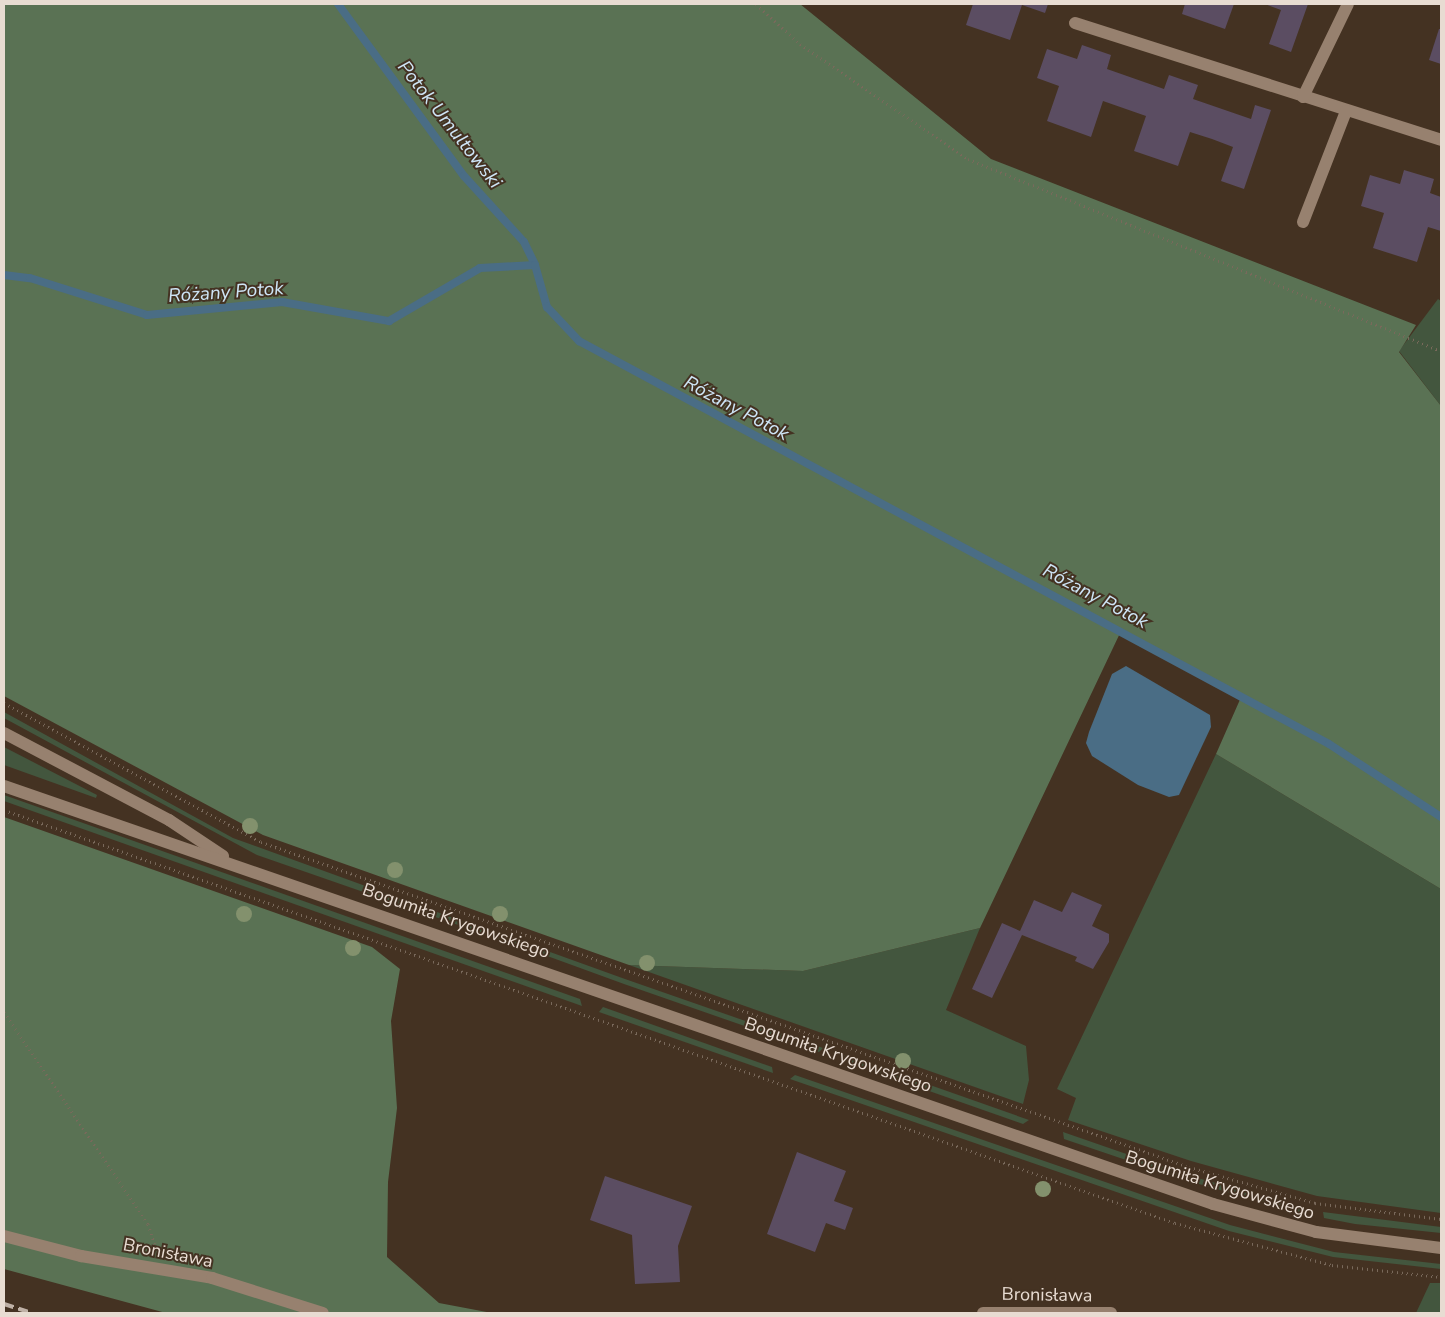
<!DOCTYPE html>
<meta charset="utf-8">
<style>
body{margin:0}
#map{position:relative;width:1445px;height:1317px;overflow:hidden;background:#443222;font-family:"Nunito Sans",sans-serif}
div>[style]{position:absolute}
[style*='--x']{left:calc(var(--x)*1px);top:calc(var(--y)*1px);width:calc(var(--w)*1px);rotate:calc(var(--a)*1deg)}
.green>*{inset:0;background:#43563e}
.forest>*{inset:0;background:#5a7254}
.water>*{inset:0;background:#4a6d85}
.stream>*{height:8px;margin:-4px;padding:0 4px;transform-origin:4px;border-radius:4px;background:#4a6d85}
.building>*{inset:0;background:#5b4d62}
.path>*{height:3px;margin-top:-1.5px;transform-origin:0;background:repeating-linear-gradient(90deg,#79695b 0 1px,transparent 0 5px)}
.street>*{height:12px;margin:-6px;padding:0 6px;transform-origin:6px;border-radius:6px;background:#97816f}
.secondary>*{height:12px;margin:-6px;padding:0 6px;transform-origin:6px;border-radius:6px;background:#97816f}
.rail>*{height:4px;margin-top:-2px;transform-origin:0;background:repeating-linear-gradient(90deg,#bfb1a6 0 10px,transparent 0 15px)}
.trees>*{width:16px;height:16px;margin:-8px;border-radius:50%;background:#83916d}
span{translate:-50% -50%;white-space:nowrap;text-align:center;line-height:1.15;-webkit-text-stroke:4px #443222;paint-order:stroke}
.street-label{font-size:18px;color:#e8dcd2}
.water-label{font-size:19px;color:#cee5f6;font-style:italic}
.frame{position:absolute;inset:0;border:5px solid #e8dcd2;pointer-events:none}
</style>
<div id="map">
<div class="green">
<div style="clip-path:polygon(1438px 299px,1441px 301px,1441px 406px,1399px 351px)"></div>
<div style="clip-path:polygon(4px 712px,233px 838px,520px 942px,516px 945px,257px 855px,4px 718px)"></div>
<div style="clip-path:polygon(4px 747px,97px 795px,96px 798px,4px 765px)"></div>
<div style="clip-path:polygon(1216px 754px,1441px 889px,1441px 1213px,1317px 1196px,1191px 1161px,1068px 1120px,1076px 1098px,1057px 1089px)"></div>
<div style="clip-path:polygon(4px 795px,580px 999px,582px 1006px,4px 801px)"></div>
<div style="clip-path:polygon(980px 928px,946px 1010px,1026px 1046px,1029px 1080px,1023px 1104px,629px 965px,803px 971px)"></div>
<div style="clip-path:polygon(539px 948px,625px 979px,823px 1048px,819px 1052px,624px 984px,539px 953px)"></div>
<div style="clip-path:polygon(603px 1007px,772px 1067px,773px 1073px,599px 1012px)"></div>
<div style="clip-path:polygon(842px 1054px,1029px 1120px,1023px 1124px,841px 1060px)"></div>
<div style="clip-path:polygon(795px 1075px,1230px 1225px,1334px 1252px,1441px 1264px,1441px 1269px,1333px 1257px,1229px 1231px,790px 1079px)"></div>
<div style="clip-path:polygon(1063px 1132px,1187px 1175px,1304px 1208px,1301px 1213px,1185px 1180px,1064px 1139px)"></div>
<div style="clip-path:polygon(1323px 1212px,1441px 1227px,1441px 1233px,1355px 1224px,1324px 1218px)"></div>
<div style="clip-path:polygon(1430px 1283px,1441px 1283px,1441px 1313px,1416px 1313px)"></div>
</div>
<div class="forest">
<div style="clip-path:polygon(4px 4px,800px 4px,991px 159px,1416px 325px,1399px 352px,1441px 406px,1441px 889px,1216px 754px,1242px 695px,1122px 629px,980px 928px,803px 971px,629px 965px,263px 835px,4px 696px)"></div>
<div style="clip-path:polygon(4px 817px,372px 947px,400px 969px,391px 1021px,397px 1108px,388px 1182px,387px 1257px,439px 1303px,492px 1313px,166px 1313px,4px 1269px)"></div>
</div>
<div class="water">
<div style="clip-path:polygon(1126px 666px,1210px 715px,1211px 727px,1179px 795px,1169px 797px,1138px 785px,1092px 756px,1086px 743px,1089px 732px,1112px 674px)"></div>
</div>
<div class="stream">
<div style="--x:338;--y:4;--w:213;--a:53.8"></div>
<div style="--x:464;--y:176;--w:89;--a:47.7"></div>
<div style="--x:524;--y:242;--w:25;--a:64"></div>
<div style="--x:4;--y:275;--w:26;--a:7"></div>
<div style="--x:30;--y:278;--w:123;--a:17.5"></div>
<div style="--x:147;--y:315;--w:136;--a:-5.5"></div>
<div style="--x:282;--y:302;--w:109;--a:10.1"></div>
<div style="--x:389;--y:321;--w:105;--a:-30.2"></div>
<div style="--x:480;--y:268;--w:55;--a:-3.1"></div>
<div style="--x:535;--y:265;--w:44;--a:74.1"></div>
<div style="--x:547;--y:307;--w:47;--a:46.7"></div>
<div style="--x:579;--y:341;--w:851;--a:28.25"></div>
<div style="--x:1329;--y:744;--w:134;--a:33.1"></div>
</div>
<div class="building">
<div style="clip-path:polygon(973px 4px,1048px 4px,1045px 13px,1022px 5px,1010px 40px,966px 25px)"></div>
<div style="clip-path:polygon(1185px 4px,1234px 4px,1225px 29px,1182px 14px)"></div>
<div style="clip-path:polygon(1265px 4px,1308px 4px,1291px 52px,1269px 44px,1281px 10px)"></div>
<div style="clip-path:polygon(1439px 29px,1441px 29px,1441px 64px,1429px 60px)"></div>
<div style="clip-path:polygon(1082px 45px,1111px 55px,1107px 69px,1164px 89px,1169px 75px,1198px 85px,1193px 99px,1251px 119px,1255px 105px,1271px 110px,1244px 189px,1221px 181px,1233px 147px,1212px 139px,1190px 132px,1178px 166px,1134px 151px,1146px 116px,1103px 101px,1091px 137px,1047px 121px,1059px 86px,1037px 78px,1047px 49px,1077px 59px)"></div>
<div style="clip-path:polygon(1404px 170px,1434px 179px,1430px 193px,1441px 197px,1441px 231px,1428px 227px,1417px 262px,1373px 248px,1384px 213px,1361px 206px,1370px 175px,1400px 184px)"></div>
<div style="clip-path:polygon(1072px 892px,1102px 905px,1092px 926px,1109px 934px,1109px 942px,1093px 969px,1075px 961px,1077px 957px,1022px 935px,992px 998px,972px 989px,1002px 923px,1020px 931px,1034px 900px,1062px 912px)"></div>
<div style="clip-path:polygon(797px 1152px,846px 1171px,834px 1201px,853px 1208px,845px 1230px,826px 1223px,815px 1252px,767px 1234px)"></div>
<div style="clip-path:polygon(605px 1176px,692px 1206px,678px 1246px,680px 1282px,635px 1284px,632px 1235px,590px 1220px)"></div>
</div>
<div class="path">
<div style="--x:756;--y:4;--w:59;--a:42.3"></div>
<div style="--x:800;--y:44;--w:204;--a:34.4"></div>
<div style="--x:968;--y:159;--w:510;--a:22.09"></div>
<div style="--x:4;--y:703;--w:292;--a:28.4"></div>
<div style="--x:261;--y:842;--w:983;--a:19.3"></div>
<div style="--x:1189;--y:1167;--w:131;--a:15.9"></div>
<div style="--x:1315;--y:1203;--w:127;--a:7.2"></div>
<div style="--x:4;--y:810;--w:1242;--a:19.43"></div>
<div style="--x:1175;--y:1223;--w:163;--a:15"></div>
<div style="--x:1332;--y:1265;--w:110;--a:6.3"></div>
<div style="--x:4;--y:1012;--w:256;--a:55.8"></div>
<div style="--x:148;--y:1224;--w:25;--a:72"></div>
</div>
<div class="street">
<div style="--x:1075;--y:23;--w:384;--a:17.7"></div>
<div style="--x:1303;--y:97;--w:103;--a:-64.2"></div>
<div style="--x:1303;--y:222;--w:119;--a:-68.8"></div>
<div style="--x:4;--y:1236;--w:80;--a:14.6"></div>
<div style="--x:81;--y:1256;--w:133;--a:9.5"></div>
<div style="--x:212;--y:1278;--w:116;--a:17.5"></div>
<div style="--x:983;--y:1313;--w:128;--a:0"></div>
</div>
<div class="secondary">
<div style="--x:4;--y:733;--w:187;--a:27.8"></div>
<div style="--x:169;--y:820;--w:65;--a:33.7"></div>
<div style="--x:4;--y:786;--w:1279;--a:19.07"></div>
<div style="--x:1213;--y:1204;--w:107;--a:15.2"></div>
<div style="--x:1316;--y:1232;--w:126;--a:7.3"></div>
</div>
<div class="rail">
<div style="--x:4;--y:1304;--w:29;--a:18"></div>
</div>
<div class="trees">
<div style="left:250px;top:826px"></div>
<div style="left:395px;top:870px"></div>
<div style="left:244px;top:914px"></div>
<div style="left:500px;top:914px"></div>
<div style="left:353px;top:948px"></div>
<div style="left:647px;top:963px"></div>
<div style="left:903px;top:1061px"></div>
<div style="left:1043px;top:1189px"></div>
</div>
<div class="street-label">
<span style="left:456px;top:921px;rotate:19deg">Bogumiła Krygowskiego</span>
<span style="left:838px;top:1055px;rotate:19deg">Bogumiła Krygowskiego</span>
<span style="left:1220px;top:1185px;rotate:17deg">Bogumiła Krygowskiego</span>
<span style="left:168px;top:1253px;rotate:11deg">Bronisława</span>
<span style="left:1047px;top:1295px;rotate:1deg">Bronisława</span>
</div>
<div class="water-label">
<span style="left:449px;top:125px;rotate:52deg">Potok Umultowski</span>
<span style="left:226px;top:293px;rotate:-4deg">Różany Potok</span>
<span style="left:736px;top:409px;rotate:28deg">Różany Potok</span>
<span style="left:1095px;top:597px;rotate:28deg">Różany Potok</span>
</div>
<div class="frame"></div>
</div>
